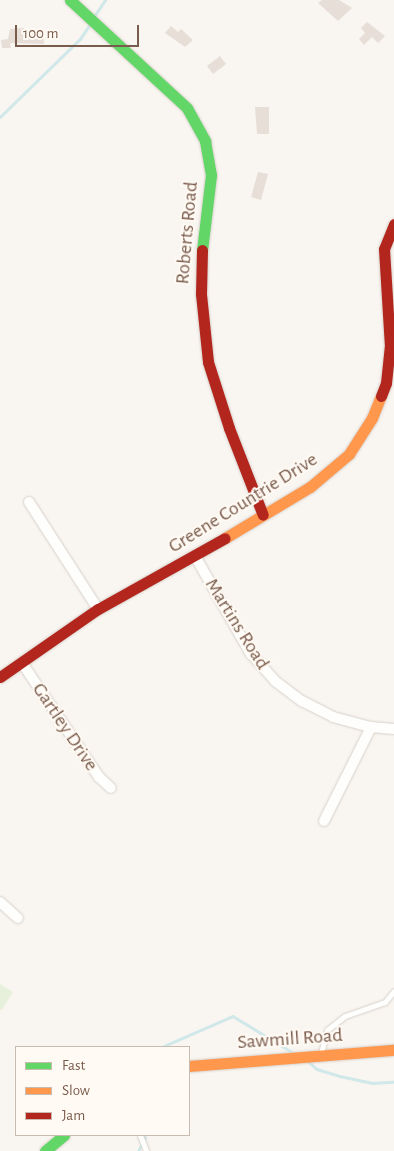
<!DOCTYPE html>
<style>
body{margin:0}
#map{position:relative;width:394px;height:1151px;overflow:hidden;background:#f9f5f0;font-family:"Alegreya Sans",sans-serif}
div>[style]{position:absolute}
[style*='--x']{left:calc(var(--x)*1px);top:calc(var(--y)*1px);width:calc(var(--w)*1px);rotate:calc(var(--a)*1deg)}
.green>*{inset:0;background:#e7f0db}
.stream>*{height:2.5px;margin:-1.25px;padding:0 1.25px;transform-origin:1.25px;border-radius:1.25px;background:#d0e8ea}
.building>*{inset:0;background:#e6ded7}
.roads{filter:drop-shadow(0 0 1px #d7d1cb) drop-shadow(0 0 1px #d7d1cb)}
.lane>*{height:5px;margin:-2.5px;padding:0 2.5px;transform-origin:2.5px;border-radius:2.5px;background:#fefefd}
.street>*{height:10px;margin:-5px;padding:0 5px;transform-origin:5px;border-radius:5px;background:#fefefd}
.fast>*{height:11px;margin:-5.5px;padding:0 5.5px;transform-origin:5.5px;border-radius:5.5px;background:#63d668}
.slow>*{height:11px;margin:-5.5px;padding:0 5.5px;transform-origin:5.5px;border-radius:5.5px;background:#ff974d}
.jam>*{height:11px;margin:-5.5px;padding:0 5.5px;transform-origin:5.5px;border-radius:5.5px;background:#b3261e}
span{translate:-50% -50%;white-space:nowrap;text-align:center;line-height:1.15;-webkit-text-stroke:4px #fffaf3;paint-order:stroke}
.street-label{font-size:20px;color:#7a5c4d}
.legend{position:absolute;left:15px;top:1046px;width:175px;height:90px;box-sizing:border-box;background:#fffaf3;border:1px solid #cabbb1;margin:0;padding:6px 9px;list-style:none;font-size:15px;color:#7a5c4d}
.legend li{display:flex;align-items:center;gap:10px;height:25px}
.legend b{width:25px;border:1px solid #cabbb1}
.scale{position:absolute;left:15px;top:25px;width:124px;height:22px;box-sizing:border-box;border:2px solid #7a5c4d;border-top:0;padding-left:6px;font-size:15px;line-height:18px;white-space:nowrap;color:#7a5c4d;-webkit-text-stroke:4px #fffaf3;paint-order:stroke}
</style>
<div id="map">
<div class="green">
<div style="clip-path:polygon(0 984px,13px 992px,2px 1010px,0 1009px)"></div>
</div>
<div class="stream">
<div style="--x:95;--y:15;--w:18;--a:-56"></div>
<div style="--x:0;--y:117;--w:112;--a:-44.3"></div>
<div style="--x:80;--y:39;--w:18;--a:-56"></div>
<div style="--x:162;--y:1047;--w:77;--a:-23.6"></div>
<div style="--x:233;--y:1016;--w:69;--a:31.4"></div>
<div style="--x:308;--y:1061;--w:12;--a:42"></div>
<div style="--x:317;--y:1069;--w:24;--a:17"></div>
<div style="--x:340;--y:1076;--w:33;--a:12"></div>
<div style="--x:372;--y:1083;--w:22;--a:-3"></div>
<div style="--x:138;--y:1151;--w:15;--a:-62"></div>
<div style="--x:145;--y:1138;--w:4;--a:-135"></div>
</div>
<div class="building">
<div style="clip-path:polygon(322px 0,339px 0,352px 8px,338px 21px,318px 3px)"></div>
<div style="clip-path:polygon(367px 22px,385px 36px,378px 43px,372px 37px,364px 45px,359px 39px,365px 33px,361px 28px)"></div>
<div style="clip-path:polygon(171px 26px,178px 32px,181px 29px,193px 40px,185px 47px,165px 33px)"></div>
<div style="clip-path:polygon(24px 28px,25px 33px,43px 31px,44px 44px,10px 43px,11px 48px,2px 48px,1px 40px,8px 39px,10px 29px)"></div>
<div style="clip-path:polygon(220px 56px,226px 64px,213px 74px,207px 66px)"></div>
<div style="clip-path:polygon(255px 107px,269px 107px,269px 134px,257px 134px)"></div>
<div style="clip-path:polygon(258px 172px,268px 174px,261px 200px,251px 197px)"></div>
</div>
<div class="roads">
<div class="lane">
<div style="--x:321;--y:1053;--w:24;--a:-75"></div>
<div style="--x:327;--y:1030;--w:23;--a:-38"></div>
<div style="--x:345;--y:1016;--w:42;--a:-19.3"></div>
<div style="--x:385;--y:1002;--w:14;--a:-51"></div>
<div style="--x:140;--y:1135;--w:17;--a:69"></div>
</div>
<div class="street">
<div style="--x:29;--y:502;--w:127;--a:57.2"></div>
<div style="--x:195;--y:556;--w:113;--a:60.3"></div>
<div style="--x:251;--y:654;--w:36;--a:48"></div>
<div style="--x:275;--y:681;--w:34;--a:37"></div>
<div style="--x:302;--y:701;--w:35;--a:27"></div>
<div style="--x:333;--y:717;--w:39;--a:15"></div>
<div style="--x:371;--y:727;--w:23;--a:5"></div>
<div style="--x:22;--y:663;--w:138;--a:56"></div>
<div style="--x:99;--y:777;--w:16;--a:43"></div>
<div style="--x:324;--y:821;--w:105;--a:-63.4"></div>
<div style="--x:0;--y:902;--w:24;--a:42"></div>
</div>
<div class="fast">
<div style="--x:70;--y:0;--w:159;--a:42.7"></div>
<div style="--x:187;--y:108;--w:38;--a:61"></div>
<div style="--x:205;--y:141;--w:35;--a:80"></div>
<div style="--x:211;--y:175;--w:76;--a:96.8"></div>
<div style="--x:45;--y:1151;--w:25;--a:-40"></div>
</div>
<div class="slow">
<div style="--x:225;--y:538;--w:99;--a:-31"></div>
<div style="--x:310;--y:487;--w:51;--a:-40.2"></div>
<div style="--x:349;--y:454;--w:43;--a:-57.4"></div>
<div style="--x:372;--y:418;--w:24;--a:-68"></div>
<div style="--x:189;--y:1066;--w:206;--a:-4.5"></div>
</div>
<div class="jam">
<div style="--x:202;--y:250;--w:44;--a:91.3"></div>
<div style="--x:201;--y:294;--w:68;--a:84.1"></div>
<div style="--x:208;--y:362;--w:69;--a:72.3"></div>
<div style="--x:229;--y:428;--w:93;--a:68.7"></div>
<div style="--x:381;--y:396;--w:14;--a:-69"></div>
<div style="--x:386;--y:383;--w:36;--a:-84"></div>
<div style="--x:390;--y:347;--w:98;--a:-93.5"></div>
<div style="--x:384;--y:249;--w:27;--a:-68"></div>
<div style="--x:0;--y:677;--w:119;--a:-34.8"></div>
<div style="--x:98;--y:609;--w:145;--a:-29.2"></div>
</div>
</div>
<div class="street-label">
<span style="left:187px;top:233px;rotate:-85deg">Roberts Road</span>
<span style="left:243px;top:503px;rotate:-32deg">Greene Countrie Drive</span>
<span style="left:237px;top:624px;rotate:58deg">Martins Road</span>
<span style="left:65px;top:727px;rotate:56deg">Gartley Drive</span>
<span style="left:290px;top:1039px;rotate:-4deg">Sawmill Road</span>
</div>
<ul class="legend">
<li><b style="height:6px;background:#63d668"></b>Fast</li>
<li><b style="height:6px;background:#ff974d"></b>Slow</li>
<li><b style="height:6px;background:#b3261e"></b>Jam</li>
</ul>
<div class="scale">100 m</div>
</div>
